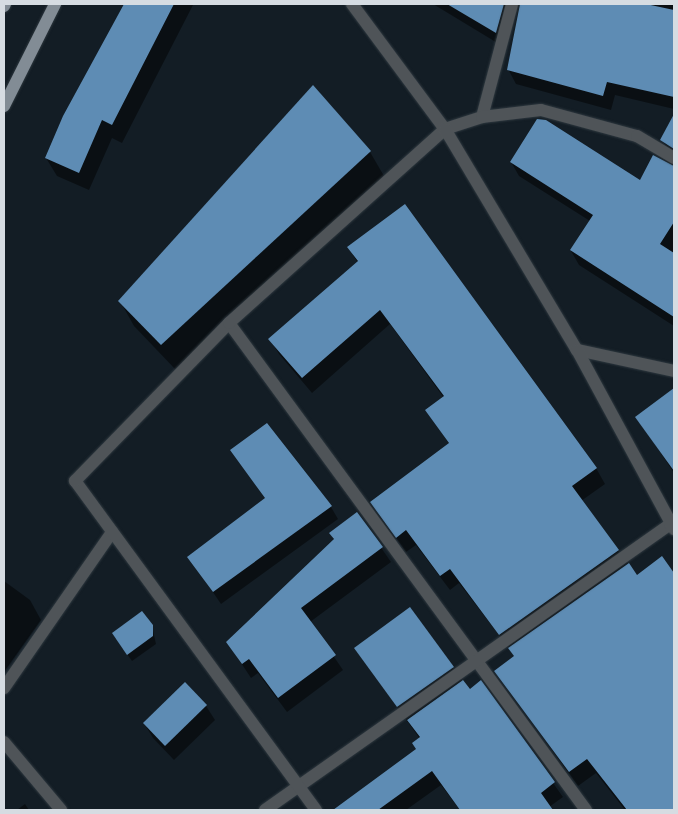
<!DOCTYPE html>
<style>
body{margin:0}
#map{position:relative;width:678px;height:814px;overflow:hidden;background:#131d25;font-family:"Source Sans 3",sans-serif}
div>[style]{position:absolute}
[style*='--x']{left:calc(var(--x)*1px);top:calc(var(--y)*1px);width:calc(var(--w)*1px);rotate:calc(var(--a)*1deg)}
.shadow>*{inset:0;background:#0007}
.building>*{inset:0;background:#5e8cb4}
.roads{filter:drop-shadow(0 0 1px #2e383f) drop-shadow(0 0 1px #2e383f)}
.minor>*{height:12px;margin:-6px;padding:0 6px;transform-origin:6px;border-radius:6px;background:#4f5458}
.tertiary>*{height:12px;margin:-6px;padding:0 6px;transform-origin:6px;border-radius:6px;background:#4f5458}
.primary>*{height:12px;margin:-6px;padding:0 6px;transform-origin:6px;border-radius:6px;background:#828c95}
span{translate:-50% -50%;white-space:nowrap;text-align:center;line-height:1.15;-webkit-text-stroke:5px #131d25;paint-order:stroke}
.frame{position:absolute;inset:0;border:5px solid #d6dce2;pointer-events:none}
</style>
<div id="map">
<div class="shadow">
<div style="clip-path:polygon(125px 4px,193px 5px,122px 143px,112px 138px,89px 190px,57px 176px,46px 158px)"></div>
<div style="clip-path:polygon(433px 4px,509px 4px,504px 47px)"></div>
<div style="clip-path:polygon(535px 4px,674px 4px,674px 109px,615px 95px,611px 110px,516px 84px,508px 69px)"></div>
<div style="clip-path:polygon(674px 117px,674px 157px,662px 140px)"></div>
<div style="clip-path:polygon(370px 152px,384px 176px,175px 369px,134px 326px,120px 301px)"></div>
<div style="clip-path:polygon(511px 162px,640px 181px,674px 166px,674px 326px,579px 265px,571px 251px,590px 221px,519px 176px)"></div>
<div style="clip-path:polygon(348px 247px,596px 468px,605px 484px,581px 501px,637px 576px,662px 558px,674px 575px,674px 810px,625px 810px,596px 773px,578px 786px,496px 671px,515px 657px,510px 649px,459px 583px,450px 590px,416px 545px,406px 552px,381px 518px,372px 502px,450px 445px,427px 410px,444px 398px,390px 324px,312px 393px,279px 354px,270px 339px,358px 263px)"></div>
<div style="clip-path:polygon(662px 399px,674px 401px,674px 473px,637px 417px)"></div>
<div style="clip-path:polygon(232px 450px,331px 507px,338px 519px,221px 604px,189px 557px,266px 499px)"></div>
<div style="clip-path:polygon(357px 513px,391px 562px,310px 622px,343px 670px,287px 712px,258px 673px,251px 678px,228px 643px,334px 540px,330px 533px)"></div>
<div style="clip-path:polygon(4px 581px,30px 600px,41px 620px,4px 672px)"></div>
<div style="clip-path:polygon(152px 626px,156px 644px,132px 661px,118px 641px)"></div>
<div style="clip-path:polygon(356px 649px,453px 668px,469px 691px,481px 682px,563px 797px,549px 807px,552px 810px,460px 810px,441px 785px,406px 810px,349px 810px,345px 803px,417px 750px,420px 739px)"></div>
<div style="clip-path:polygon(206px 706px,215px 720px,174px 760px,153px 738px,144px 723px)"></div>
<div style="clip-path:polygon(25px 804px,29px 810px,17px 810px)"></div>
</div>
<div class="building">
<div style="clip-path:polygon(124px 4px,174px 4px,112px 125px,102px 120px,79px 173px,45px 158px,63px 116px)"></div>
<div style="clip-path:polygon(447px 4px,504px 4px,496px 33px)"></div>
<div style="clip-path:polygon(520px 4px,646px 4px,674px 10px,674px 97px,607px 82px,603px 96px,507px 70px)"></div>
<div style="clip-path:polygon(313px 85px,371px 151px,161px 345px,118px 301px)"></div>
<div style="clip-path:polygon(674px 114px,674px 149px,660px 140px)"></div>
<div style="clip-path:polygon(537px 119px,546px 120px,640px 180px,653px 155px,674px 166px,674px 222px,660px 244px,674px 253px,674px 317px,570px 250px,593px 215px,510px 162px)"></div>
<div style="clip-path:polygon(405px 204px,597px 468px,572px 486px,619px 550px,499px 635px,450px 569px,440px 576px,406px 530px,396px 538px,370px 502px,449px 443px,425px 410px,444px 396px,380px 310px,302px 378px,268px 339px,358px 261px,347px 247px)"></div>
<div style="clip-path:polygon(674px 388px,674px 471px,635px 417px)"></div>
<div style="clip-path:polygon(267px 423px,332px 506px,213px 592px,187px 557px,265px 498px,230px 450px)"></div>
<div style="clip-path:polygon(357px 512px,383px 547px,301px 608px,336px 655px,278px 698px,249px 659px,242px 664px,226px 642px,334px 539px,329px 533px)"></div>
<div style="clip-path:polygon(662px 556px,674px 573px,674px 810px,627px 810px,587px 759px,569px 772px,494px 671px,514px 656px,508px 648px,629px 563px,637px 575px)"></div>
<div style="clip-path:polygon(410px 607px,454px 667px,397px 707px,354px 648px)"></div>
<div style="clip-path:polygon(142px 611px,153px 625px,153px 636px,127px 655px,112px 633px)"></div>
<div style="clip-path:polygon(463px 680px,470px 689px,481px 680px,555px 782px,541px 793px,553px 810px,460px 810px,432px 771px,378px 810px,333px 810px,416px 749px,412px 743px,420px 737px,407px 720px)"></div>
<div style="clip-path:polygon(185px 682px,207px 705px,165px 746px,143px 723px)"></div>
</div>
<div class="roads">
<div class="minor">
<div style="--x:482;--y:117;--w:117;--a:-75.1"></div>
<div style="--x:229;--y:323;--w:604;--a:53.76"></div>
<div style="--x:577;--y:350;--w:99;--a:12.2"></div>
<div style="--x:4;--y:688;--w:190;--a:-55.3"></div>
<div style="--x:4;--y:742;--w:89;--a:50"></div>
<div style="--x:265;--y:810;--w:496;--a:-35.2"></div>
<div style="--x:670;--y:524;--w:4;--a:14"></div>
<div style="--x:316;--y:810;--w:408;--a:-126.2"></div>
<div style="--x:75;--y:481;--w:221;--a:-45.7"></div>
<div style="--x:229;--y:323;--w:290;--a:-41.9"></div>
<div style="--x:445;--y:129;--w:39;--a:-18"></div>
<div style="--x:482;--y:117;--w:59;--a:-6.8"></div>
<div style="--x:541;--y:110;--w:99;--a:15.2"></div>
<div style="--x:637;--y:136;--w:43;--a:30.7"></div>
</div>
<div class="tertiary">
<div style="--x:352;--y:4;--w:156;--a:53.4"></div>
<div style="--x:445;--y:129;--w:257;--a:59.2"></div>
<div style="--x:577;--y:350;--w:204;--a:61.5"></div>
</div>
<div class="primary">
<div style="--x:4;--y:6;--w:2;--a:-63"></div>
<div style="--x:4;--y:106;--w:114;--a:-63.4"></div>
</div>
</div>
<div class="frame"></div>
</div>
